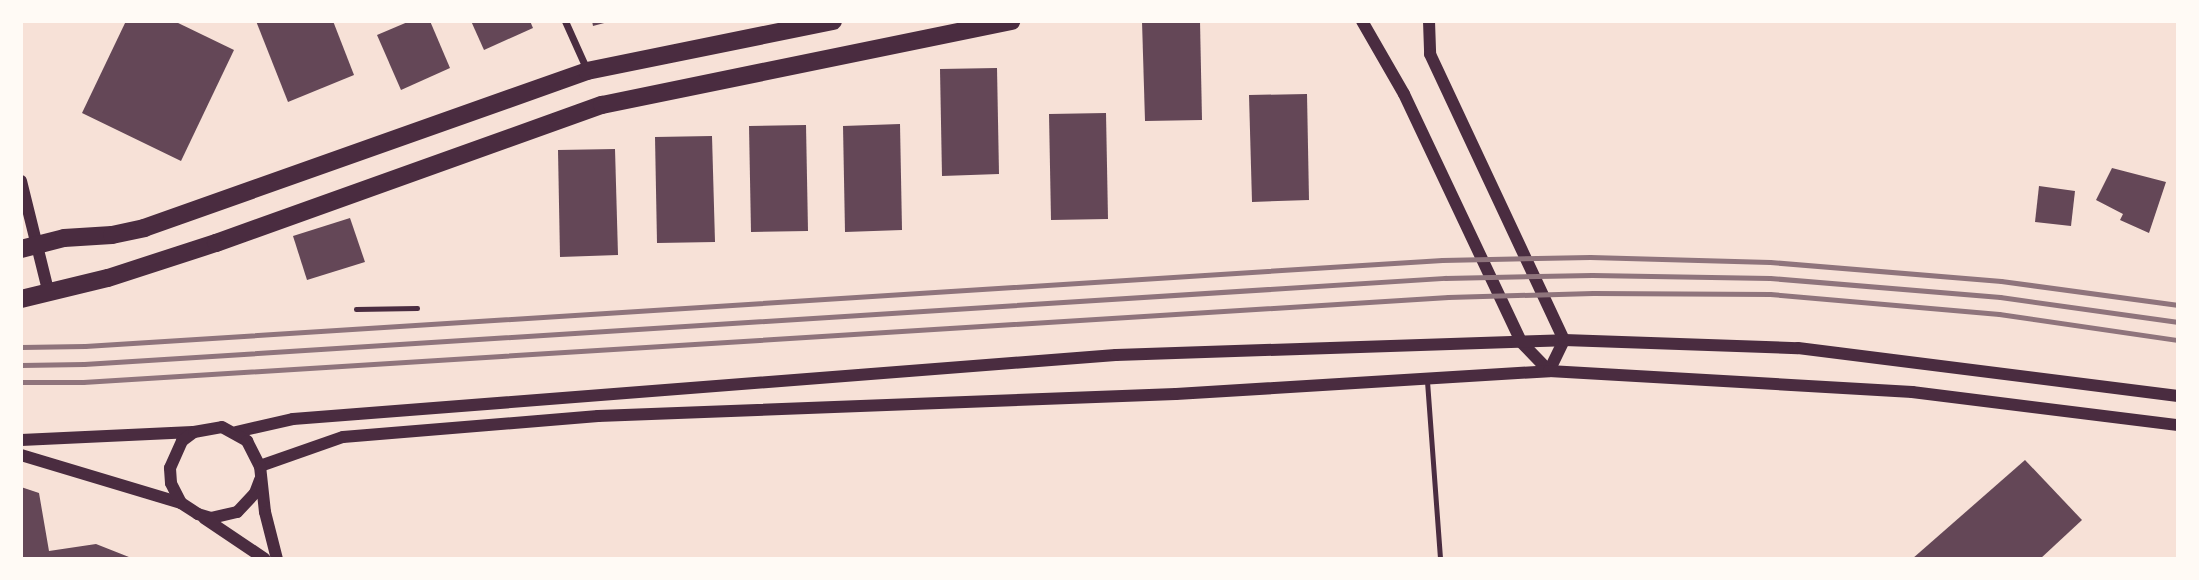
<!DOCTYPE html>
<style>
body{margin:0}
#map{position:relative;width:2199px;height:580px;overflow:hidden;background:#f7e1d7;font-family:"Fira Sans Condensed",sans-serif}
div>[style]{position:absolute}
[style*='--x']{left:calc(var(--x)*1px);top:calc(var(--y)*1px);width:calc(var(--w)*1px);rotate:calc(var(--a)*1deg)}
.building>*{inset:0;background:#644757}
.path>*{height:4.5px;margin:-2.25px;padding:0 2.25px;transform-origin:2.25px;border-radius:2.25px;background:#4a2c40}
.service>*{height:5px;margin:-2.5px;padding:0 2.5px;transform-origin:2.5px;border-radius:2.5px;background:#4a2c40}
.minor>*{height:7px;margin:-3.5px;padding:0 3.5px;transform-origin:3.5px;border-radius:3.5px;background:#4a2c40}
.tertiary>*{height:12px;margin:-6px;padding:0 6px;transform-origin:6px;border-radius:6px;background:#4a2c40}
.primary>*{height:18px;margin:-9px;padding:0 9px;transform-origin:9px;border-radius:9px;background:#4a2c40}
.rail>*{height:5px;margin:-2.5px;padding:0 2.5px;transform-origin:2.5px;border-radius:2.5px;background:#8f747c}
span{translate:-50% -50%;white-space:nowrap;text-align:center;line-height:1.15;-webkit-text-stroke:5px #fffaf5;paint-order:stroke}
.frame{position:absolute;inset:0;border:23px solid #fffaf5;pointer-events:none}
</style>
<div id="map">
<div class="building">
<div style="clip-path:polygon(126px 21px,174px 21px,234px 50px,181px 161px,82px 113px)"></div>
<div style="clip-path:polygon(256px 21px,333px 21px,354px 75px,288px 102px)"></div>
<div style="clip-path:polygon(410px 21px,430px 21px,450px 68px,401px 90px,377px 35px)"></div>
<div style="clip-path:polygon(471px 21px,530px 21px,533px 28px,484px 50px)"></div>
<div style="clip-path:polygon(592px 21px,608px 21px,608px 22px,593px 26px)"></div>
<div style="clip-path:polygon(1142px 21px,1200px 21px,1202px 120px,1145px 121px)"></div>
<div style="clip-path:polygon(997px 68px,999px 174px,942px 176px,940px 69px)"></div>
<div style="clip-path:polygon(1307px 94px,1309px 200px,1252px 202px,1249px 95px)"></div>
<div style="clip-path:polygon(1106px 113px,1108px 219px,1051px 220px,1049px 114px)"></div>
<div style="clip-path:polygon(900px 124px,902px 230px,845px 232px,843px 126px)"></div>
<div style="clip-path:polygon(806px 125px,808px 231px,751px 232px,749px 126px)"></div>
<div style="clip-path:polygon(712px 136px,715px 242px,657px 243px,655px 137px)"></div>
<div style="clip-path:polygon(615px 149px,618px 255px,560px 257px,558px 150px)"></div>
<div style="clip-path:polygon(2112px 168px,2166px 182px,2149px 233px,2120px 220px,2123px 214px,2096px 200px)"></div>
<div style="clip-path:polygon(2039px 186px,2075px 191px,2071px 226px,2035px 222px)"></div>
<div style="clip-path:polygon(350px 218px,365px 262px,307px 280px,293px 236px)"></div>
<div style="clip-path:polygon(2025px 460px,2082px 520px,2040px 559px,1912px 559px)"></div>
<div style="clip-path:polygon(21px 487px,39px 493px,49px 551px,96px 544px,134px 559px,21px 559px)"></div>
</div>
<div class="path">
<div style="--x:356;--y:309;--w:61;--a:-0.9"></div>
</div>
<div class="service">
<div style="--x:1427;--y:381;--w:178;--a:85.8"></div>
</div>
<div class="minor">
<div style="--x:565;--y:21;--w:54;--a:65.8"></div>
</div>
<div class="tertiary">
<div style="--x:1362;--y:21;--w:84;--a:60.1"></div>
<div style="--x:1404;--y:94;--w:274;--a:64.7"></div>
<div style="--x:1521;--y:342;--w:40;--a:46"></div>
<div style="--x:1549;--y:371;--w:34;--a:-64"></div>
<div style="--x:1429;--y:21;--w:33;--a:88"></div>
<div style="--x:1430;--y:54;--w:316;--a:64.9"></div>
<div style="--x:21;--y:181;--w:116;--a:76.1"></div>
<div style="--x:236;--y:432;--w:58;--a:-12.8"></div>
<div style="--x:293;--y:419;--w:825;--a:-4.45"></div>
<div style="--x:1116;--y:355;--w:448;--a:-1.9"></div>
<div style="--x:1564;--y:340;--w:234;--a:2"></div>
<div style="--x:1798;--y:348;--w:383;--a:7.2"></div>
<div style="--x:21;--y:440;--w:172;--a:-2.7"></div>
<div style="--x:21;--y:455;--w:167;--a:16.7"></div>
<div style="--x:260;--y:466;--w:88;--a:-19.3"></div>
<div style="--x:343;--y:437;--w:256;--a:-4.7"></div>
<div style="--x:598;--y:416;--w:578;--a:-2.18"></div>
<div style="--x:1176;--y:394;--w:374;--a:-3.5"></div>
<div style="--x:1549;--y:371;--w:364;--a:3.3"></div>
<div style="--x:1912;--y:392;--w:268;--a:7.1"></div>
<div style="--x:260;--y:480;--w:14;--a:111"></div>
<div style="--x:255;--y:493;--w:26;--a:133"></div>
<div style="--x:237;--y:512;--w:27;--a:167"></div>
<div style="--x:211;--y:518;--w:14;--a:-163"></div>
<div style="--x:198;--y:514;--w:20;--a:-147"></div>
<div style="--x:181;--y:503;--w:22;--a:-117"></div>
<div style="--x:171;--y:483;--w:15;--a:-94"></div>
<div style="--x:170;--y:468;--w:30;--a:-66"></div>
<div style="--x:182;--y:441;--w:15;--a:-37"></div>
<div style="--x:194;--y:432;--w:28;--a:-10"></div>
<div style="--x:222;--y:427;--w:29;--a:29"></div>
<div style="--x:247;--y:441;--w:28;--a:63"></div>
<div style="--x:260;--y:466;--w:46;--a:83.8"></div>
<div style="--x:265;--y:512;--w:49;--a:75.7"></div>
<div style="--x:204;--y:518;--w:73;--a:33.9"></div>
</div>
<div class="primary">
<div style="--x:21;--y:249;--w:44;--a:-14.3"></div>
<div style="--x:64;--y:238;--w:48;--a:-3.6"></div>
<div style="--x:112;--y:235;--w:33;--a:-12"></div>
<div style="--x:144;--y:228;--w:470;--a:-19.5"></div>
<div style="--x:587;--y:71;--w:251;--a:-11.5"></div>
<div style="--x:21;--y:299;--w:89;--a:-13.6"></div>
<div style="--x:108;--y:278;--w:114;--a:-18"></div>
<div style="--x:216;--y:243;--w:410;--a:-19.7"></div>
<div style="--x:602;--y:105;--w:418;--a:-11.6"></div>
</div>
<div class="rail">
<div style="--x:21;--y:347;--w:64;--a:-0.9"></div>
<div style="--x:85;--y:346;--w:1360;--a:-3.63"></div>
<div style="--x:1442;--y:260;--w:148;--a:-1.2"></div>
<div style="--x:1590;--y:257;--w:180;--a:1.6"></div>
<div style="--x:1770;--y:262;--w:232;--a:4.7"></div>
<div style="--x:2001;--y:281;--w:179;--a:7.7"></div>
<div style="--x:21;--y:365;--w:63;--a:-0.9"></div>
<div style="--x:84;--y:364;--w:1364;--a:-3.62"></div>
<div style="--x:1445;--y:278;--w:147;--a:-1.2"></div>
<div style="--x:1592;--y:275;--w:178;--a:1"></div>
<div style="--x:1770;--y:278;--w:231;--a:4.7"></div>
<div style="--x:2000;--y:297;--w:180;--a:8"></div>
<div style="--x:21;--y:382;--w:62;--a:0"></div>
<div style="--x:83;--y:382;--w:1368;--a:-3.56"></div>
<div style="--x:1448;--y:297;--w:145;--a:-1.6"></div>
<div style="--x:1593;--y:293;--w:177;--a:0.3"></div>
<div style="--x:1770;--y:294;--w:230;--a:5"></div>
<div style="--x:1999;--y:314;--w:181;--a:8.3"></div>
</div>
<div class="frame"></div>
</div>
